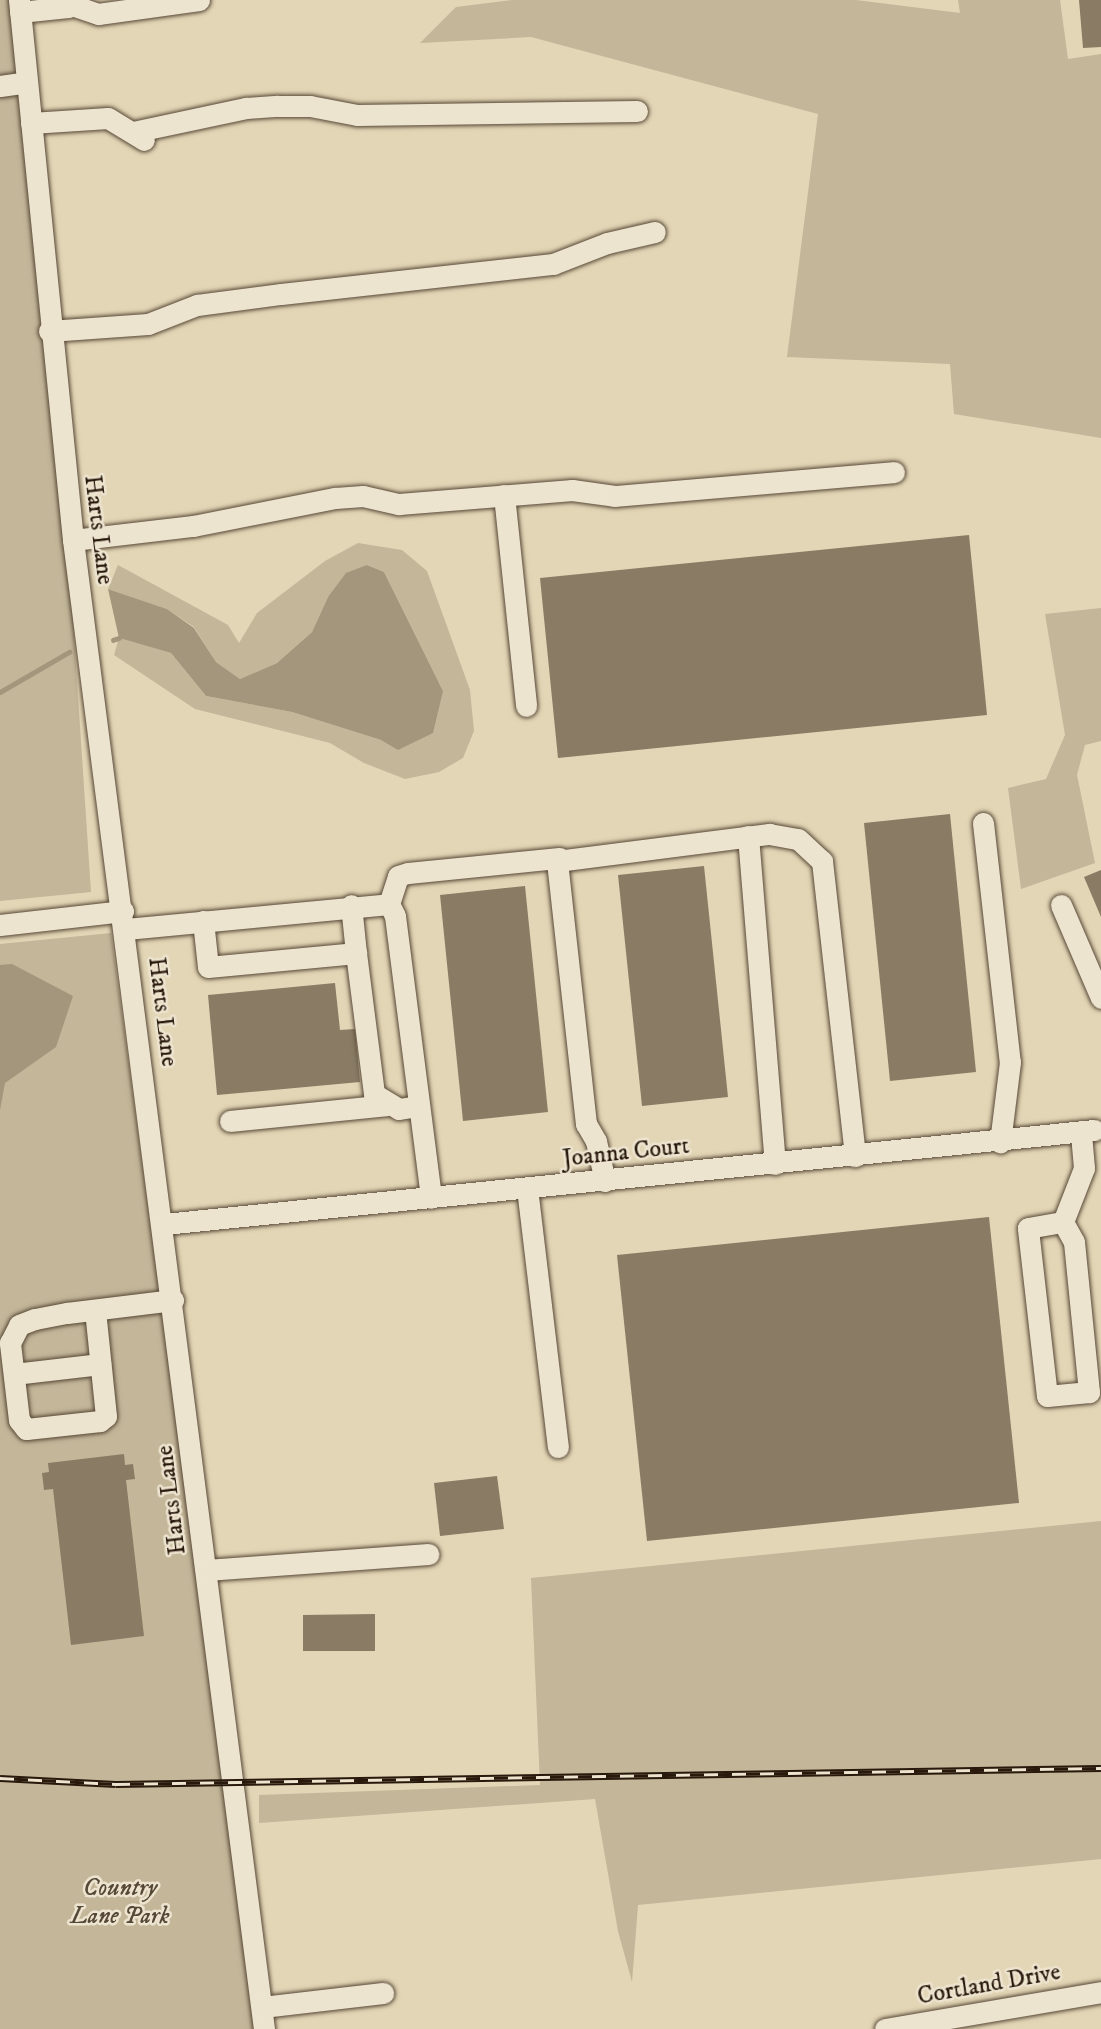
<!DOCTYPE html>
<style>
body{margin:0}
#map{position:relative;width:1101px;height:2029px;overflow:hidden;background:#e3d6b6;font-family:"IM FELL DW Pica",serif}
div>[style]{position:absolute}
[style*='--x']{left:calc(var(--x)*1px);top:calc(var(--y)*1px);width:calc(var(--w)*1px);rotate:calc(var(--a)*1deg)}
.green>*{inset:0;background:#c3b699}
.water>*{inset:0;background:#a3967c}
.stream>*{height:4.5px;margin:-2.25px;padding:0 2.25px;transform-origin:2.25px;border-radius:2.25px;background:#a3967c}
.building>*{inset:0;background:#897b64}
.roads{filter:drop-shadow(0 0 2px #574836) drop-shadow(0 0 2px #574836)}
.minor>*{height:21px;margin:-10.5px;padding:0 10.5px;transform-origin:10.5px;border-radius:10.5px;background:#ede4d0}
.rail>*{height:7px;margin-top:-3.5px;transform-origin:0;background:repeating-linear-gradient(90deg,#ede4d0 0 14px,#28190c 0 28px);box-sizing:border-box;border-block:2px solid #28190c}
span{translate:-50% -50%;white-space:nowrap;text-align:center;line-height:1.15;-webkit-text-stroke:5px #ede4d0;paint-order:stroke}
.street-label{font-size:24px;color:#28190c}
.park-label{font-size:24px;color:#564836;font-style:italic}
</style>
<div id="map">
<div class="green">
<div style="clip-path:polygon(0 0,19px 0,45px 200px,91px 892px,0 901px)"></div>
<div style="clip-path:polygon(512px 0,856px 0,960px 13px,958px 0,1060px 0,1068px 59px,1101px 54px,1101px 438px,954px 414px,950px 364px,787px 357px,818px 114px,531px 37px,420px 43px,456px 7px)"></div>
<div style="clip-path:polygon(358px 543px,402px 550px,427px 571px,470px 690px,474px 731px,463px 758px,439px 772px,405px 779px,364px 763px,330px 743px,195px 709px,114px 655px,119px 638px,171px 653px,206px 696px,292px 712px,381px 740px,443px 691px,384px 572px,367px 565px,328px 597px,312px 632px,277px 663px,240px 679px,216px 662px,194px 627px,167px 609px,108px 589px,118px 565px,228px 625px,239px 643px,257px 613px,325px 561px)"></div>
<div style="clip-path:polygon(1101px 608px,1101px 741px,1085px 745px,1077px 775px,1095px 863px,1021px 889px,1008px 788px,1046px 779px,1065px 735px,1045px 614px)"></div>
<div style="clip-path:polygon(111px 933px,259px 2029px,0 2029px,0 944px)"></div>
<div style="clip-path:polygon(1101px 1521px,1101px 1859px,638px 1905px,632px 1982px,618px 1931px,595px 1799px,259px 1823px,259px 1795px,540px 1785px,531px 1578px)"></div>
</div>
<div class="water">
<div style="clip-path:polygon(367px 565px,384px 572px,443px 691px,433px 733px,398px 750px,381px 740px,292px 712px,206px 696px,171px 653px,119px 638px,108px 589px,167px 609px,194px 628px,216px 662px,240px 679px,277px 663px,312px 632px,328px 597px,346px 573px)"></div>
<div style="clip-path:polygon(12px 964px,73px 996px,56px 1047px,5px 1083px,0 1110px,0 965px)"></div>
</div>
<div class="stream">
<div style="--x:113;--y:640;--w:6;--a:-18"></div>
<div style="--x:0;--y:692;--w:80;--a:-30.1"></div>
</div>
<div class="building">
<div style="clip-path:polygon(1079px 0,1101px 0,1101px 47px,1083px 48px)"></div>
<div style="clip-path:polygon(969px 535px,987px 715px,558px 758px,540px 578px)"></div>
<div style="clip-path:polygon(950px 814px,976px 1072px,890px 1081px,864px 823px)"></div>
<div style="clip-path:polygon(704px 866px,728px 1097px,642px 1106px,618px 875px)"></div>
<div style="clip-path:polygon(1101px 870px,1101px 917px,1084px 877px)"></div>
<div style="clip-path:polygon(525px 886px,548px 1112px,463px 1121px,440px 895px)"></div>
<div style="clip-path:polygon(335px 983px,340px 1030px,355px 1029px,360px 1082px,217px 1095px,208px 995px)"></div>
<div style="clip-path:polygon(989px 1217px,1019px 1503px,647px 1541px,617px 1255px)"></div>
<div style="clip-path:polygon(124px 1454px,125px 1465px,133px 1464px,135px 1479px,126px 1480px,144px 1636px,71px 1645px,53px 1489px,44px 1490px,42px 1473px,49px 1472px,48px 1463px)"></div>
<div style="clip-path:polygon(497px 1476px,504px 1529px,440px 1536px,434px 1483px)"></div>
<div style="clip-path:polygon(375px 1614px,375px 1651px,303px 1651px,303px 1615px)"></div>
</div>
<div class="roads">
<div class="minor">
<div style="--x:19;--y:0;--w:543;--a:84.29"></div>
<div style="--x:73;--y:540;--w:1501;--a:82.69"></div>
<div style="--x:72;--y:5;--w:28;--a:19"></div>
<div style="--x:98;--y:14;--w:102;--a:-7.9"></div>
<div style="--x:20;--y:12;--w:48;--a:-5.9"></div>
<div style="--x:68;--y:7;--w:9;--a:-49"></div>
<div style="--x:0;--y:86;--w:27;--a:-8"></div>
<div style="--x:31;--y:123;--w:77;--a:-3.7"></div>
<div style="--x:108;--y:118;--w:42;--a:31.4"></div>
<div style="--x:133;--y:132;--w:116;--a:-12"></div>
<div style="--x:246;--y:108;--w:32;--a:-4"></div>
<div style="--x:278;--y:106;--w:32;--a:0"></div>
<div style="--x:310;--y:106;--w:48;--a:10.8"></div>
<div style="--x:357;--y:115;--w:280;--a:-0.8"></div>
<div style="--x:49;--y:331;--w:99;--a:-4"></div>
<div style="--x:148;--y:324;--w:53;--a:-21.2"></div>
<div style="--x:197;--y:305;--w:85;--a:-7.5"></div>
<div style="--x:281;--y:294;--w:274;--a:-6.3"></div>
<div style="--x:553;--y:264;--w:58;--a:-21.3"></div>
<div style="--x:607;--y:243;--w:49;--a:-12.9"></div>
<div style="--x:504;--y:495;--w:212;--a:84"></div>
<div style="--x:73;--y:540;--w:121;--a:-6.7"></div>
<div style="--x:193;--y:526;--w:145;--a:-11.2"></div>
<div style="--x:335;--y:498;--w:28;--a:-4"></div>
<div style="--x:363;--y:496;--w:37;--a:13"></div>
<div style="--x:399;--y:504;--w:174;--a:-4.6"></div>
<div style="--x:572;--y:490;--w:43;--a:7.9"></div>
<div style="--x:615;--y:496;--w:280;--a:-4.9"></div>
<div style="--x:983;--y:823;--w:241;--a:83.6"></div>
<div style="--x:1010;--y:1062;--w:81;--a:97.1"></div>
<div style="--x:748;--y:836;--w:329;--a:85.3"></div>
<div style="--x:389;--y:904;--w:29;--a:-72"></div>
<div style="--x:398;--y:876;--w:10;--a:-17"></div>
<div style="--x:408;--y:873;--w:152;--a:-5.7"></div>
<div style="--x:1061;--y:905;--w:101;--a:66.7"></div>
<div style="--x:203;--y:921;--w:46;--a:83.8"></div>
<div style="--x:208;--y:967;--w:149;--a:-5.4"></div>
<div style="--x:356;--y:953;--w:48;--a:-95.9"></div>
<div style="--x:0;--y:925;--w:124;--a:-6.5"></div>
<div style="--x:126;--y:929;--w:264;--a:-5.4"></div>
<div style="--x:389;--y:904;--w:13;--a:63"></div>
<div style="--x:395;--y:916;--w:284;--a:82.7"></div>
<div style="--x:356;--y:953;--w:142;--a:82.7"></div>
<div style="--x:374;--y:1094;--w:29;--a:31"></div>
<div style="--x:399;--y:1109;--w:20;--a:-9"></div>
<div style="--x:230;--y:1121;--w:158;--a:-5.8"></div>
<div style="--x:605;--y:1181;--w:41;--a:-102.7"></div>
<div style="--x:596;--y:1141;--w:20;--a:-120"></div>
<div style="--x:586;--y:1124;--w:265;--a:-96.3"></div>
<div style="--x:557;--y:861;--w:214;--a:-7.3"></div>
<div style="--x:769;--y:834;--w:29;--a:10"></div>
<div style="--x:798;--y:839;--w:33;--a:43"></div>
<div style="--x:822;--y:861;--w:297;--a:83.6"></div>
<div style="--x:527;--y:1188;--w:261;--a:83.2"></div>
<div style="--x:1063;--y:1222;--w:23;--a:61"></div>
<div style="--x:1074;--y:1242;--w:151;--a:84.3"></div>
<div style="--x:1089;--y:1392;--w:42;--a:174.6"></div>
<div style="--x:1047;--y:1396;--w:169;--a:-96.5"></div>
<div style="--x:1028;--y:1228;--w:36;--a:-10"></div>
<div style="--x:1063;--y:1222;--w:58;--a:-68.7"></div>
<div style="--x:1084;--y:1168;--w:37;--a:-95"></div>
<div style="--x:164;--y:1224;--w:935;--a:-5.77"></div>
<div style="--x:95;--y:1310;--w:107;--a:84.1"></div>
<div style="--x:106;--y:1416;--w:8;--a:140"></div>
<div style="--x:100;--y:1421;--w:74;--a:173.8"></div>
<div style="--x:26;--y:1429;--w:11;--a:-128"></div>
<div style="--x:19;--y:1420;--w:78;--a:-96.7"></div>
<div style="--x:10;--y:1343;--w:20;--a:-63"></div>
<div style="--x:19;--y:1325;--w:17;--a:-21"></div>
<div style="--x:35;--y:1319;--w:33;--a:-11"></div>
<div style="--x:67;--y:1313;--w:107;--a:-7"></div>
<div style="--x:14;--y:1374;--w:87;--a:-6.6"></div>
<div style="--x:206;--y:1570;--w:223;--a:-4.1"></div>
<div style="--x:262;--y:2007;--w:122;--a:-6.6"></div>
<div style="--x:885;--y:2029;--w:219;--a:-9.7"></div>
</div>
</div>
<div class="rail">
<div style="--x:0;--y:1778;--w:116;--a:3"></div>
<div style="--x:116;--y:1784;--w:985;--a:-0.93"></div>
</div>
<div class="street-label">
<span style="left:98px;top:530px;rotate:83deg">Harts Lane</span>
<span style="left:162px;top:1012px;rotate:83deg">Harts Lane</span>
<span style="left:626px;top:1153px;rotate:-6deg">Joanna Court</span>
<span style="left:172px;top:1500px;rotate:-97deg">Harts Lane</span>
<span style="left:989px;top:1985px;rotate:-10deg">Cortland Drive</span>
</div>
<div class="park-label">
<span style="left:120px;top:1903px">Country<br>Lane Park</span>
</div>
</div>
